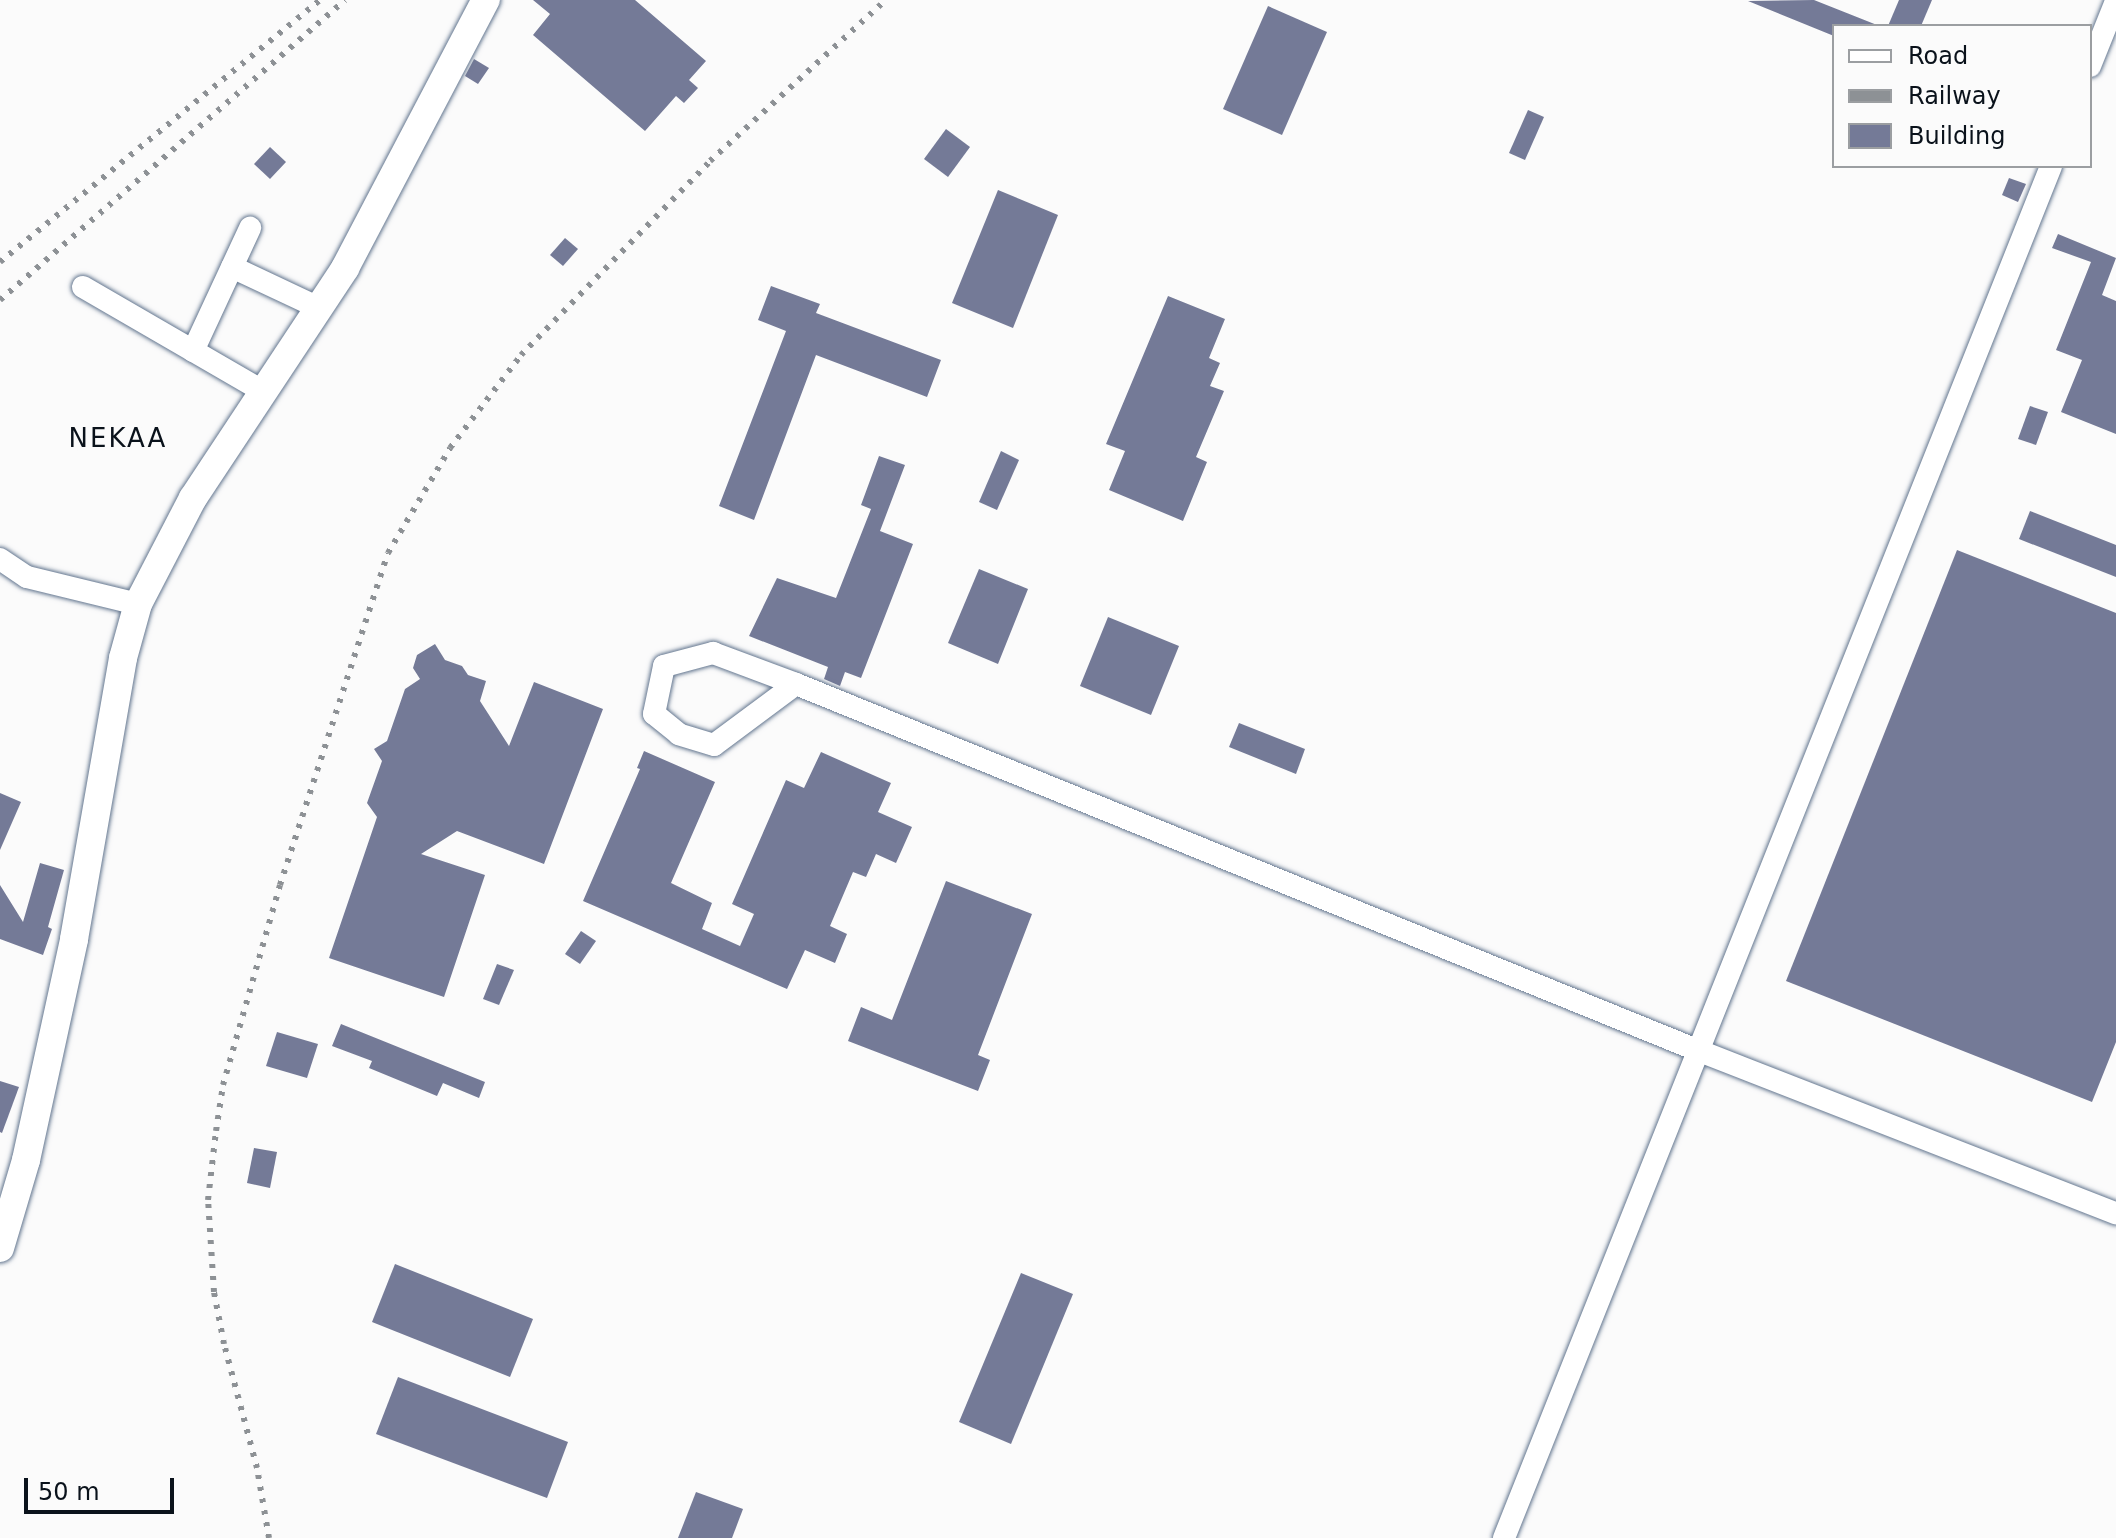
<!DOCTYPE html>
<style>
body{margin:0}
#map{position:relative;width:2116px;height:1538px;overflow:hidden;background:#fbfbfb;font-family:"DejaVu Sans",sans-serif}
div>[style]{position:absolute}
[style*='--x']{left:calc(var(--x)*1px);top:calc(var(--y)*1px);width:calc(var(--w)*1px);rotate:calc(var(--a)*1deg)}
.building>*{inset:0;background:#747a97}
.roads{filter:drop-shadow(0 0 2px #63768f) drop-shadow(0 0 2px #63768f)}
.minor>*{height:22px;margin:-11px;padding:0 11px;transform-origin:11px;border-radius:11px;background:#fff}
.tertiary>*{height:28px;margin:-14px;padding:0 14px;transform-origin:14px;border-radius:14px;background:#fff}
.rail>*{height:6px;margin-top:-3px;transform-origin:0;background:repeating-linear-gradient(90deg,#8d9195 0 4px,transparent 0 12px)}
span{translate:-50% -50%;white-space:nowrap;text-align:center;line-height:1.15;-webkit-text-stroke:8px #fbfbfb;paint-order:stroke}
.quarter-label{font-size:26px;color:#0a121b;letter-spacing:2px}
.legend{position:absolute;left:1832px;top:24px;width:260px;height:144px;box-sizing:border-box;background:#fbfbfb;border:2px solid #9b9ea1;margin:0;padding:10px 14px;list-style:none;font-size:24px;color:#0a121b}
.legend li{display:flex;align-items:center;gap:16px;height:40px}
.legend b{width:40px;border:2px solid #9b9ea1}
.scale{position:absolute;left:24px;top:1478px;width:150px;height:36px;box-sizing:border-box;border:4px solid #0a121b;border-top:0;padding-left:10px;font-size:24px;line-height:28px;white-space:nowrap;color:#0a121b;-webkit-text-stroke:6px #fbfbfb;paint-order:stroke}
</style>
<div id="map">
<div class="building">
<div style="clip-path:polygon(533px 0,635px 0,706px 61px,689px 80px,698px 88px,684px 103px,676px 96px,645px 131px,533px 35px,550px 14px)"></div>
<div style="clip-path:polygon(1814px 0,1877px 25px,1876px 26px,1834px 26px,1834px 36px,1748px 1px)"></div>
<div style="clip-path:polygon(1899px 0,1932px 0,1921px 26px,1888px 26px)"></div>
<div style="clip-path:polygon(1268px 6px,1327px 32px,1282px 135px,1223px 109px)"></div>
<div style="clip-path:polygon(474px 59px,489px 68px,478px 84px,465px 76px)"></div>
<div style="clip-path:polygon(1528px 110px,1544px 117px,1525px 160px,1509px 153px)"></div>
<div style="clip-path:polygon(946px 129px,970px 147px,948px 177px,924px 159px)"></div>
<div style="clip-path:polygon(270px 147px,286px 162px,270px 179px,254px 164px)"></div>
<div style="clip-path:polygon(2009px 178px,2026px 184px,2018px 202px,2002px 195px)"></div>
<div style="clip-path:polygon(998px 190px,1058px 215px,1013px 328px,952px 303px)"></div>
<div style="clip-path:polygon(2058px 234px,2116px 258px,2102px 295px,2116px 301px,2116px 434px,2061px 412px,2082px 360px,2056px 350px,2091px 262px,2052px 248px)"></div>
<div style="clip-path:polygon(565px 238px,578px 249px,563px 266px,550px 255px)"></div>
<div style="clip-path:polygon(771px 286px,820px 304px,816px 313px,941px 360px,927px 397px,816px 355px,754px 520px,719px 506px,786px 331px,758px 320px)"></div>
<div style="clip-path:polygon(1168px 296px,1225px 319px,1209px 358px,1220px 363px,1210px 386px,1224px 391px,1196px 457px,1207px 462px,1183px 521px,1109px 490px,1125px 451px,1106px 444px)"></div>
<div style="clip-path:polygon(2030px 406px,2048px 412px,2036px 445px,2018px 439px)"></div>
<div style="clip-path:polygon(1001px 451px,1019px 460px,997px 510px,979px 502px)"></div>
<div style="clip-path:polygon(879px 456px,905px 465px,880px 531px,913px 544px,861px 678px,845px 672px,840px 686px,824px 679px,828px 667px,749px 636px,777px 578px,836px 598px,871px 509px,861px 505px)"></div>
<div style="clip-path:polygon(2030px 511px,2116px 545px,2116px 577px,2019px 539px)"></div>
<div style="clip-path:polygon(1957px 550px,2116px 613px,2116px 1042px,2092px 1102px,1786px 981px)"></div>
<div style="clip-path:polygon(979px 569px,1028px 589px,998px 664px,948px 643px)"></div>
<div style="clip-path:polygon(1108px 617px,1179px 646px,1151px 715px,1080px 686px)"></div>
<div style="clip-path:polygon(435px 644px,445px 660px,462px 666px,468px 675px,486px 681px,480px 701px,509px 746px,534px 682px,603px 709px,544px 864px,457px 831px,421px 854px,485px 875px,444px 997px,329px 958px,377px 817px,367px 803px,382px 761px,374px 749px,387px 741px,405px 689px,420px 679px,413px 668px,417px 655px)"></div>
<div style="clip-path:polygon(1239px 723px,1305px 749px,1296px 774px,1229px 747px)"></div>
<div style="clip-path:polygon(644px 751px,715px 782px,671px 883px,712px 903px,702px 929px,740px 946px,754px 914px,732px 904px,786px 780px,804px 788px,821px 752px,891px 783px,878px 812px,912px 827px,896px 863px,876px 854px,866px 877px,853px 872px,830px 926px,847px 934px,835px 963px,805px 950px,787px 989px,583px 901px,640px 769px,637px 768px)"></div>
<div style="clip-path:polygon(0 793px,21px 802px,0 850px)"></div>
<div style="clip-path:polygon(40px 863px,64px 870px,48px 927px,52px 929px,43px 955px,0 939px,0 885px,23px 922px)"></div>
<div style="clip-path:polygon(946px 881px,1032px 914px,978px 1055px,990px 1060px,978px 1091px,848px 1041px,861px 1007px,892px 1020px)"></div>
<div style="clip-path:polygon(581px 931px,596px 941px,580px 964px,565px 954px)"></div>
<div style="clip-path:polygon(497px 964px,514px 970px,499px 1005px,483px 999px)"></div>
<div style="clip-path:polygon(341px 1024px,485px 1082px,479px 1098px,443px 1083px,437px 1096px,369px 1068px,372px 1061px,332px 1046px)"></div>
<div style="clip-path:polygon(277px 1032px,318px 1044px,307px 1078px,266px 1066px)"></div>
<div style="clip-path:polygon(0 1081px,19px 1087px,2px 1133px,0 1132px)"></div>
<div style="clip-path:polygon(254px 1148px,277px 1152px,270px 1188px,247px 1183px)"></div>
<div style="clip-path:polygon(395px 1264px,533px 1319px,510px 1377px,372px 1322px)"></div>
<div style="clip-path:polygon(1021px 1273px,1073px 1294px,1011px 1444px,959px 1422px)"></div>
<div style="clip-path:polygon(398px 1377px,568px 1442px,547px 1498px,376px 1434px)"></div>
<div style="clip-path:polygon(696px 1492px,743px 1509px,732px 1538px,678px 1538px)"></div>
</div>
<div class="roads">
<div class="minor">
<div style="--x:2090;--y:66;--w:70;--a:-68.2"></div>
<div style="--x:232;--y:267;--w:96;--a:25.2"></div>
<div style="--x:83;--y:287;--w:209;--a:30.1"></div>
<div style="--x:193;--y:351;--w:136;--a:-65.1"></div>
<div style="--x:0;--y:559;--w:32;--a:34"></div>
<div style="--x:27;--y:577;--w:114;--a:13.7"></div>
<div style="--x:796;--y:684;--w:102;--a:143.4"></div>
<div style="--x:714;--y:745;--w:37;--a:-163"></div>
<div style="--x:679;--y:734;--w:32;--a:-141"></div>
<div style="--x:654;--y:714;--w:49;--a:-78.2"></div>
<div style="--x:664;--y:666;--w:51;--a:-14.9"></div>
<div style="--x:713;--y:653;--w:89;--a:20.5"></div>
<div style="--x:796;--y:684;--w:973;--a:22.11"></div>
<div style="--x:1697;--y:1050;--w:450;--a:21.3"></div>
<div style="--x:1504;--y:1538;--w:1477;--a:-68.26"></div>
</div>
<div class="tertiary">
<div style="--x:0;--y:1248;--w:92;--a:-73.5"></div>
<div style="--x:26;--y:1160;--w:226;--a:-77.7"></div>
<div style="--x:74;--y:939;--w:285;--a:-80.1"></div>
<div style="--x:123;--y:658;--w:56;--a:-74.5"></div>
<div style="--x:138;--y:604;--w:119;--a:-62.6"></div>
<div style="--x:193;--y:498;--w:276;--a:-56.5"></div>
<div style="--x:345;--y:268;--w:303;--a:-62.3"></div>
</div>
</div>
<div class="rail">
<div style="--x:0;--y:262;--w:414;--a:-39.3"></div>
<div style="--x:0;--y:300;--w:457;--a:-41"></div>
<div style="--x:269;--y:1538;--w:71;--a:-99.7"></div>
<div style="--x:257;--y:1468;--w:128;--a:-104.9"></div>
<div style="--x:224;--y:1344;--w:53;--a:-100.9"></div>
<div style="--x:214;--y:1292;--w:92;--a:-93.7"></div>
<div style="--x:208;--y:1200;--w:69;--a:-83.4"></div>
<div style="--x:216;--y:1131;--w:47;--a:-81.3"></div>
<div style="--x:223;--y:1085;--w:208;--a:-74.1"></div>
<div style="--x:280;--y:885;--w:349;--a:-72"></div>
<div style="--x:388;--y:553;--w:122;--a:-59.4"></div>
<div style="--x:450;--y:448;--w:117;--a:-52.6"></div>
<div style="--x:521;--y:355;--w:271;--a:-45.7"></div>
<div style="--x:710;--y:161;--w:239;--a:-42.5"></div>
</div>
<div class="quarter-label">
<span style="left:118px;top:439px">NEKAA</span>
</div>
<ul class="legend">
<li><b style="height:10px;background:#fff"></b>Road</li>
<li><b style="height:10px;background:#8d9195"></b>Railway</li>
<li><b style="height:22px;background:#747a97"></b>Building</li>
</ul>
<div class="scale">50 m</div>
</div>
